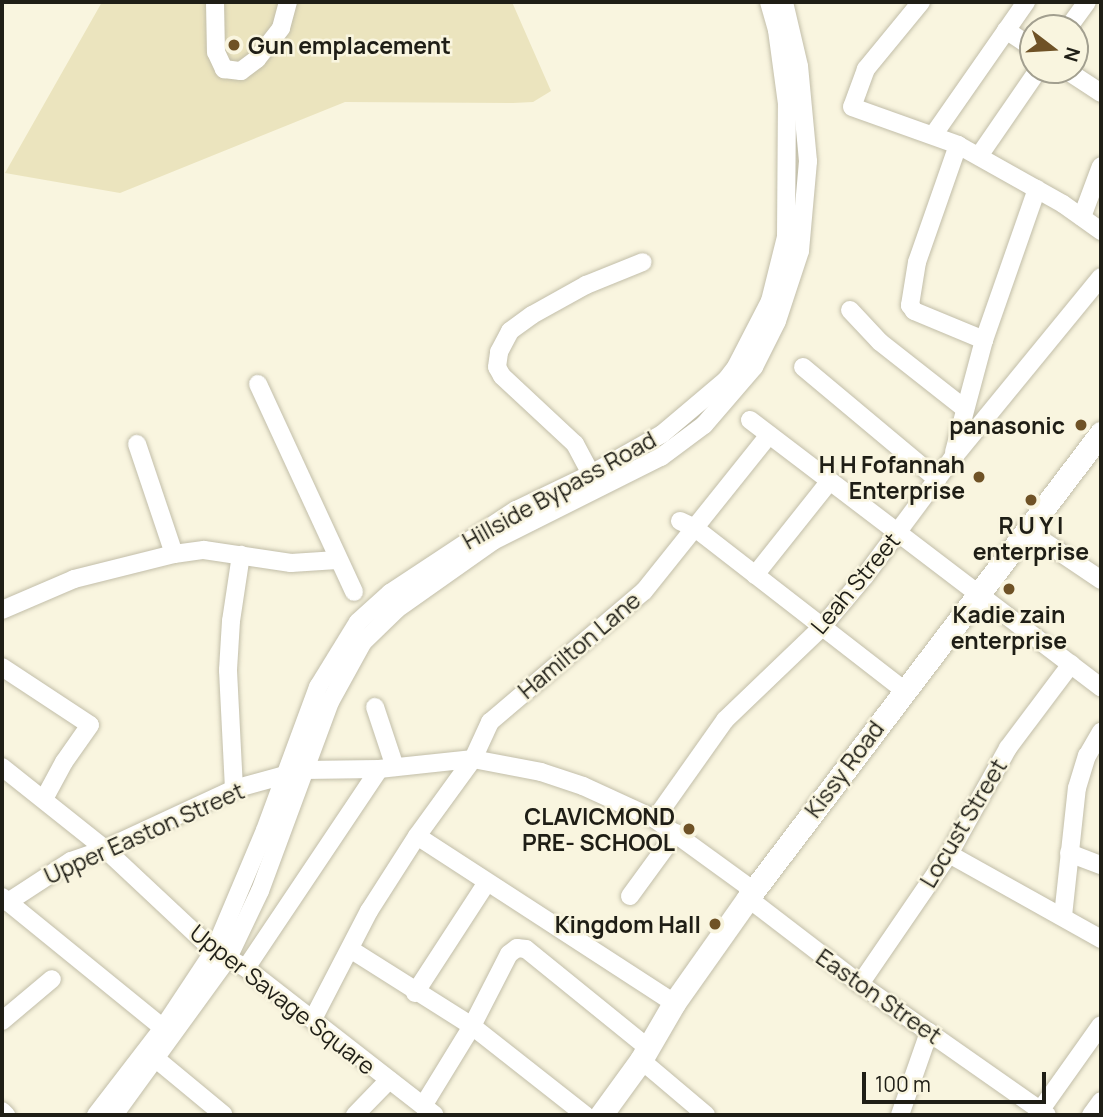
<!DOCTYPE html>
<style>
body{margin:0}
#map{position:relative;width:1103px;height:1117px;overflow:hidden;background:#f9f5df;font-family:Manrope,sans-serif}
div>[style]{position:absolute}
[style*='--x']{left:calc(var(--x)*1px);top:calc(var(--y)*1px);width:calc(var(--w)*1px);rotate:calc(var(--a)*1deg)}
.green>*{inset:0;background:#ebe4be}
.roads{filter:drop-shadow(0 0 2px #c2bea9) drop-shadow(0 0 2px #c2bea9)}
.minor>*{height:18px;margin:-9px;padding:0 9px;transform-origin:9px;border-radius:9px;background:#fff}
.major>*{height:23px;margin:-11.5px;padding:0 11.5px;transform-origin:11.5px;border-radius:11.5px;background:#fff}
.dots>*{width:19px;height:19px;translate:-50% -50%;box-sizing:border-box;border:4px solid #f9f5df;border-radius:50%}
span{translate:-50% -50%;white-space:nowrap;text-align:center;line-height:1.15;-webkit-text-stroke:5px #f9f5df;paint-order:stroke}
.poi-label{font-size:23px;color:#1f1e16;font-weight:700}
.left{translate:0 -50%;text-align:left}
.right{translate:-100% -50%;text-align:right}
.street-label{font-size:23px;color:#1f1e16}
.frame{position:absolute;inset:0;border:4px solid #1f1e16;pointer-events:none}
.north{position:absolute;left:1019px;top:14px;width:70px;height:70px;box-sizing:border-box;background:#f9f5df;border:2px solid #a29f8f;border-radius:50%;rotate:107deg;font-size:19px;font-weight:700;line-height:28px;text-align:center;color:#1f1e16}
.north::after{content:'';display:block;margin:auto;width:24px;height:32px;background:#6f5226;clip-path:polygon(50% 0,100% 100%,50% 72%,0 100%)}
.scale{position:absolute;left:862px;top:1072px;width:184px;height:32px;box-sizing:border-box;border:4px solid #1f1e16;border-top:0;padding-left:9px;font-size:21px;line-height:24px;white-space:nowrap;color:#1f1e16;-webkit-text-stroke:5px #f9f5df;paint-order:stroke}
</style>
<div id="map">
<div class="green">
<div style="clip-path:polygon(102px 2px,512px 2px,551px 91px,533px 102px,513px 103px,345px 102px,120px 193px,5px 173px)"></div>
</div>
<div class="roads">
<div class="minor">
<div style="--x:215;--y:2;--w:50;--a:88.9"></div>
<div style="--x:216;--y:52;--w:19;--a:65"></div>
<div style="--x:224;--y:69;--w:17;--a:7"></div>
<div style="--x:241;--y:71;--w:20;--a:-37"></div>
<div style="--x:257;--y:59;--w:39;--a:-52"></div>
<div style="--x:281;--y:28;--w:27;--a:-75"></div>
<div style="--x:921;--y:2;--w:87;--a:129.4"></div>
<div style="--x:866;--y:69;--w:40;--a:110.2"></div>
<div style="--x:852;--y:107;--w:113;--a:19.7"></div>
<div style="--x:958;--y:145;--w:120;--a:29.3"></div>
<div style="--x:1063;--y:204;--w:47;--a:35.4"></div>
<div style="--x:1068;--y:28;--w:32;--a:-54"></div>
<div style="--x:1006;--y:30;--w:32;--a:34"></div>
<div style="--x:1066;--y:70;--w:42;--a:33.3"></div>
<div style="--x:934;--y:134;--w:161;--a:-55.1"></div>
<div style="--x:958;--y:145;--w:124;--a:109.3"></div>
<div style="--x:917;--y:262;--w:44;--a:99.2"></div>
<div style="--x:910;--y:305;--w:7;--a:56"></div>
<div style="--x:914;--y:311;--w:76;--a:22.5"></div>
<div style="--x:979;--y:156;--w:104;--a:-55.5"></div>
<div style="--x:1082;--y:217;--w:54;--a:-69.6"></div>
<div style="--x:850;--y:310;--w:44;--a:46.8"></div>
<div style="--x:880;--y:342;--w:107;--a:38.2"></div>
<div style="--x:803;--y:367;--w:175;--a:39.9"></div>
<div style="--x:258;--y:384;--w:229;--a:65.2"></div>
<div style="--x:750;--y:420;--w:441;--a:37.3"></div>
<div style="--x:137;--y:444;--w:116;--a:71.4"></div>
<div style="--x:954;--y:452;--w:116;--a:-75"></div>
<div style="--x:984;--y:340;--w:160;--a:-70.7"></div>
<div style="--x:591;--y:474;--w:34;--a:-118"></div>
<div style="--x:575;--y:444;--w:100;--a:-137"></div>
<div style="--x:502;--y:376;--w:10;--a:-119"></div>
<div style="--x:497;--y:367;--w:15;--a:-82"></div>
<div style="--x:499;--y:352;--w:24;--a:-62"></div>
<div style="--x:510;--y:331;--w:27;--a:-36"></div>
<div style="--x:532;--y:315;--w:62;--a:-29.1"></div>
<div style="--x:586;--y:285;--w:61;--a:-22"></div>
<div style="--x:680;--y:521;--w:17;--a:25"></div>
<div style="--x:695;--y:528;--w:264;--a:37.8"></div>
<div style="--x:1027;--y:530;--w:89;--a:34"></div>
<div style="--x:755;--y:575;--w:119;--a:-51.5"></div>
<div style="--x:2;--y:610;--w:78;--a:-23.3"></div>
<div style="--x:74;--y:579;--w:103;--a:-14"></div>
<div style="--x:174;--y:554;--w:30;--a:-8"></div>
<div style="--x:204;--y:550;--w:88;--a:8.5"></div>
<div style="--x:291;--y:563;--w:46;--a:-3.7"></div>
<div style="--x:2;--y:667;--w:105;--a:33.4"></div>
<div style="--x:90;--y:725;--w:45;--a:125.1"></div>
<div style="--x:64;--y:762;--w:42;--a:118.4"></div>
<div style="--x:375;--y:707;--w:63;--a:71.6"></div>
<div style="--x:2;--y:767;--w:132;--a:38.5"></div>
<div style="--x:105;--y:849;--w:149;--a:43.1"></div>
<div style="--x:214;--y:951;--w:36;--a:28"></div>
<div style="--x:246;--y:968;--w:239;--a:37.9"></div>
<div style="--x:234;--y:789;--w:119;--a:-92.9"></div>
<div style="--x:228;--y:670;--w:49;--a:-86.5"></div>
<div style="--x:231;--y:621;--w:67;--a:-81.4"></div>
<div style="--x:655;--y:819;--w:121;--a:-54.7"></div>
<div style="--x:725;--y:720;--w:134;--a:-43.8"></div>
<div style="--x:822;--y:627;--w:67;--a:-49.9"></div>
<div style="--x:865;--y:576;--w:146;--a:-53.4"></div>
<div style="--x:952;--y:459;--w:235;--a:-50.7"></div>
<div style="--x:417;--y:836;--w:306;--a:33"></div>
<div style="--x:1069;--y:853;--w:34;--a:21"></div>
<div style="--x:949;--y:854;--w:174;--a:29.2"></div>
<div style="--x:630;--y:896;--w:78;--a:-53.9"></div>
<div style="--x:2;--y:897;--w:208;--a:39.1"></div>
<div style="--x:748;--y:898;--w:141;--a:37.5"></div>
<div style="--x:860;--y:984;--w:228;--a:35"></div>
<div style="--x:8;--y:902;--w:75;--a:-33.1"></div>
<div style="--x:71;--y:861;--w:36;--a:-19"></div>
<div style="--x:105;--y:849;--w:142;--a:-24.9"></div>
<div style="--x:234;--y:789;--w:72;--a:-15.4"></div>
<div style="--x:303;--y:770;--w:76;--a:-0.8"></div>
<div style="--x:379;--y:769;--w:95;--a:-6.1"></div>
<div style="--x:473;--y:759;--w:69;--a:10.8"></div>
<div style="--x:541;--y:772;--w:44;--a:18.4"></div>
<div style="--x:583;--y:786;--w:79;--a:24.6"></div>
<div style="--x:655;--y:819;--w:122;--a:36"></div>
<div style="--x:1063;--y:916;--w:129;--a:-83.8"></div>
<div style="--x:1077;--y:788;--w:34;--a:-73"></div>
<div style="--x:1087;--y:756;--w:28;--a:-60"></div>
<div style="--x:350;--y:949;--w:144;--a:32.3"></div>
<div style="--x:472;--y:1026;--w:144;--a:38.2"></div>
<div style="--x:246;--y:968;--w:239;--a:-56.2"></div>
<div style="--x:860;--y:984;--w:158;--a:-55.6"></div>
<div style="--x:949;--y:854;--w:121;--a:-60.9"></div>
<div style="--x:1008;--y:748;--w:105;--a:-53.1"></div>
<div style="--x:415;--y:993;--w:132;--a:-57"></div>
<div style="--x:313;--y:1019;--w:122;--a:-62.6"></div>
<div style="--x:369;--y:911;--w:89;--a:-57.4"></div>
<div style="--x:417;--y:836;--w:95;--a:-54"></div>
<div style="--x:473;--y:759;--w:41;--a:-65.3"></div>
<div style="--x:490;--y:722;--w:202;--a:-40.4"></div>
<div style="--x:644;--y:591;--w:200;--a:-51.3"></div>
<div style="--x:2;--y:1021;--w:65;--a:-40"></div>
<div style="--x:155;--y:1058;--w:89;--a:39.6"></div>
<div style="--x:641;--y:1060;--w:85;--a:40.2"></div>
<div style="--x:423;--y:1106;--w:94;--a:-58.5"></div>
<div style="--x:472;--y:1026;--w:81;--a:-62.8"></div>
<div style="--x:509;--y:954;--w:10;--a:-37"></div>
<div style="--x:517;--y:948;--w:9;--a:6"></div>
<div style="--x:526;--y:949;--w:156;--a:39"></div>
<div style="--x:2;--y:1111;--w:6;--a:45"></div>
<div style="--x:96;--y:1115;--w:110;--a:-52.4"></div>
<div style="--x:163;--y:1028;--w:92;--a:-56.5"></div>
<div style="--x:214;--y:951;--w:131;--a:-67.1"></div>
<div style="--x:265;--y:830;--w:153;--a:-69.7"></div>
<div style="--x:318;--y:687;--w:76;--a:-58.4"></div>
<div style="--x:358;--y:622;--w:43;--a:-42.2"></div>
<div style="--x:390;--y:593;--w:151;--a:-33.4"></div>
<div style="--x:516;--y:510;--w:83;--a:-25.6"></div>
<div style="--x:591;--y:474;--w:81;--a:-29.4"></div>
<div style="--x:662;--y:434;--w:84;--a:-40.2"></div>
<div style="--x:726;--y:380;--w:16;--a:-52"></div>
<div style="--x:736;--y:367;--w:74;--a:-62.7"></div>
<div style="--x:770;--y:301;--w:66;--a:-76"></div>
<div style="--x:786;--y:237;--w:133;--a:-89.6"></div>
<div style="--x:787;--y:104;--w:75;--a:-97.7"></div>
<div style="--x:777;--y:30;--w:29;--a:-106"></div>
<div style="--x:114;--y:1115;--w:194;--a:-54"></div>
<div style="--x:228;--y:958;--w:74;--a:-64.5"></div>
<div style="--x:260;--y:891;--w:202;--a:-69.7"></div>
<div style="--x:330;--y:702;--w:68;--a:-61.2"></div>
<div style="--x:363;--y:642;--w:47;--a:-44.1"></div>
<div style="--x:397;--y:609;--w:118;--a:-35.3"></div>
<div style="--x:493;--y:541;--w:188;--a:-26.6"></div>
<div style="--x:661;--y:457;--w:54;--a:-36.7"></div>
<div style="--x:704;--y:425;--w:77;--a:-49.2"></div>
<div style="--x:754;--y:367;--w:51;--a:-63.4"></div>
<div style="--x:777;--y:321;--w:74;--a:-71.8"></div>
<div style="--x:800;--y:251;--w:90;--a:-84.9"></div>
<div style="--x:808;--y:161;--w:95;--a:-95.4"></div>
<div style="--x:799;--y:66;--w:66;--a:-103.2"></div>
<div style="--x:355;--y:1115;--w:49;--a:-45.8"></div>
<div style="--x:900;--y:1115;--w:88;--a:-70.7"></div>
<div style="--x:1037;--y:1115;--w:110;--a:-54.6"></div>
<div style="--x:1091;--y:1115;--w:17;--a:-54"></div>
</div>
<div class="major">
<div style="--x:601;--y:1115;--w:68;--a:-54"></div>
<div style="--x:641;--y:1060;--w:66;--a:-59.9"></div>
<div style="--x:674;--y:1003;--w:128;--a:-54.8"></div>
<div style="--x:748;--y:898;--w:584;--a:-52.8"></div>
</div>
</div>
<div class="dots">
<div style="left:234px;top:45px;background:#6f5226"></div>
<div style="left:1081px;top:425px;background:#6f5226"></div>
<div style="left:979px;top:477px;background:#6f5226"></div>
<div style="left:1031px;top:500px;background:#6f5226"></div>
<div style="left:1009px;top:589px;background:#6f5226"></div>
<div style="left:689px;top:829px;background:#6f5226"></div>
<div style="left:715px;top:924px;background:#6f5226"></div>
</div>
<div class="poi-label">
<span class="left" style="left:248px;top:45px">Gun emplacement</span>
<span class="right" style="left:1065px;top:425px">panasonic</span>
<span class="right" style="left:965px;top:477px">H H Fofannah<br>Enterprise</span>
<span style="left:1031px;top:538px">R U Y I<br>enterprise</span>
<span style="left:1009px;top:627px">Kadie zain<br>enterprise</span>
<span class="right" style="left:675px;top:829px">CLAVICMOND<br>PRE- SCHOOL</span>
<span class="right" style="left:701px;top:924px">Kingdom Hall</span>
</div>
<div class="street-label">
<span style="left:559px;top:490px;rotate:-29deg">Hillside Bypass Road</span>
<span style="left:855px;top:583px;rotate:-50deg">Leah Street</span>
<span style="left:579px;top:645px;rotate:-40deg">Hamilton Lane</span>
<span style="left:844px;top:769px;rotate:-53deg">Kissy Road</span>
<span style="left:963px;top:823px;rotate:-59deg">Locust Street</span>
<span style="left:144px;top:833px;rotate:-24deg">Upper Easton Street</span>
<span style="left:879px;top:996px;rotate:35deg">Easton Street</span>
<span style="left:283px;top:999px;rotate:38deg">Upper Savage Square</span>
</div>
<div class="frame"></div>
<div class="north">N</div>
<div class="scale">100 m</div>
</div>
